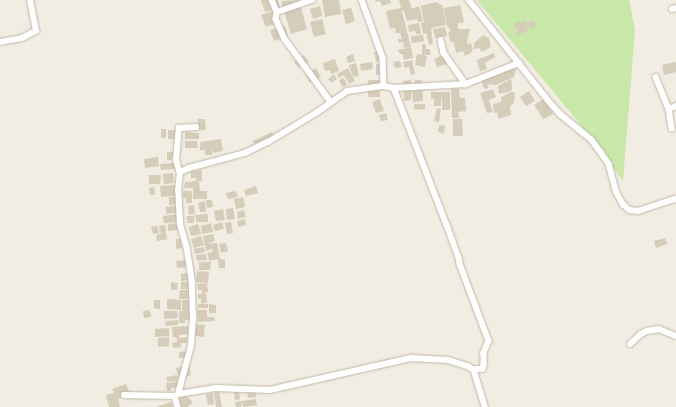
<!DOCTYPE html>
<style>
body{margin:0}
#map{position:relative;width:676px;height:407px;overflow:hidden;background:#f1ede2;font-family:"Roboto Condensed",sans-serif}
div>[style]{position:absolute}
[style*='--x']{left:calc(var(--x)*1px);top:calc(var(--y)*1px);width:calc(var(--w)*1px);rotate:calc(var(--a)*1deg)}
.green>*{inset:0;background:#c8e7a9}
.building>*{inset:0;background:#d6ccba}
.roads{filter:drop-shadow(0 0 1px #c0b8a7) drop-shadow(0 0 1px #c0b8a7)}
.street>*{height:5.5px;margin:-2.75px;padding:0 2.75px;transform-origin:2.75px;border-radius:2.75px;background:#fff}
span{translate:-50% -50%;white-space:nowrap;text-align:center;line-height:1.15;-webkit-text-stroke:3.5px #fff;paint-order:stroke}
</style>
<div id="map">
<div class="green">
<div style="clip-path:polygon(477px 0,629px 0,635px 30px,623px 181px,594px 141px)"></div>
</div>
<div class="building">
<div style="clip-path:polygon(261px 0,278px 0,280px 8px,265px 12px)"></div>
<div style="clip-path:polygon(299px 0,307px 29px,291px 34px,281px 1px)"></div>
<div style="clip-path:polygon(322px 0,339px 0,341px 14px,325px 17px)"></div>
<div style="clip-path:polygon(375px 0,390px 0,391px 3px,382px 6px,380px 1px,376px 2px)"></div>
<div style="clip-path:polygon(399px 0,409px 0,412px 9px,419px 6px,423px 21px,418px 22px,417px 19px,407px 21px,404px 11px,402px 11px,411px 47px,404px 48px,403px 42px,399px 43px,398px 39px,402px 39px,400px 33px,396px 33px,395px 28px,390px 29px,386px 11px,401px 8px)"></div>
<div style="clip-path:polygon(436px 2px,443px 6px,446px 25px,431px 28px,433px 44px,429px 45px,426px 33px,423px 34px,421px 22px,424px 23px,421px 6px)"></div>
<div style="clip-path:polygon(460px 5px,464px 22px,458px 23px,458px 29px,470px 29px,467px 42px,468px 44px,471px 43px,473px 49px,471px 53px,465px 56px,463px 51px,456px 53px,454px 43px,450px 41px,448px 32px,451px 31px,447px 26px,444px 8px)"></div>
<div style="clip-path:polygon(320px 6px,322px 16px,313px 19px,310px 9px)"></div>
<div style="clip-path:polygon(351px 8px,355px 21px,346px 24px,342px 10px)"></div>
<div style="clip-path:polygon(275px 10px,280px 22px,266px 27px,261px 15px)"></div>
<div style="clip-path:polygon(322px 19px,326px 34px,314px 37px,310px 22px)"></div>
<div style="clip-path:polygon(525px 20px,529px 30px,518px 35px,514px 24px)"></div>
<div style="clip-path:polygon(533px 20px,536px 25px,531px 29px,527px 23px)"></div>
<div style="clip-path:polygon(419px 23px,421px 34px,416px 34px,415px 31px,409px 32px,408px 25px)"></div>
<div style="clip-path:polygon(285px 26px,288px 36px,274px 41px,270px 30px)"></div>
<div style="clip-path:polygon(445px 27px,447px 36px,435px 38px,433px 29px)"></div>
<div style="clip-path:polygon(423px 35px,424px 41px,412px 43px,411px 36px)"></div>
<div style="clip-path:polygon(483px 35px,489px 38px,491px 47px,482px 52px,479px 48px,474px 49px,474px 43px)"></div>
<div style="clip-path:polygon(422px 44px,426px 44px,426px 49px,430px 49px,430px 55px,422px 55px)"></div>
<div style="clip-path:polygon(411px 47px,413px 58px,404px 60px,403px 54px,400px 54px,398px 50px)"></div>
<div style="clip-path:polygon(384px 51px,385px 60px,376px 62px,374px 52px)"></div>
<div style="clip-path:polygon(494px 53px,495px 57px,485px 63px,487px 69px,480px 71px,477px 60px)"></div>
<div style="clip-path:polygon(353px 54px,355px 61px,348px 63px,346px 57px)"></div>
<div style="clip-path:polygon(417px 54px,427px 56px,425px 67px,415px 65px)"></div>
<div style="clip-path:polygon(304px 55px,309px 62px,299px 68px,294px 62px)"></div>
<div style="clip-path:polygon(443px 55px,447px 64px,437px 67px,434px 59px)"></div>
<div style="clip-path:polygon(335px 59px,339px 71px,331px 74px,330px 70px,325px 71px,323px 63px)"></div>
<div style="clip-path:polygon(412px 60px,415px 74px,411px 75px,409px 67px,404px 68px,403px 62px)"></div>
<div style="clip-path:polygon(400px 61px,402px 67px,395px 68px,393px 62px)"></div>
<div style="clip-path:polygon(372px 62px,373px 69px,361px 71px,360px 64px)"></div>
<div style="clip-path:polygon(676px 62px,676px 72px,664px 75px,662px 65px)"></div>
<div style="clip-path:polygon(356px 63px,359px 76px,353px 77px,349px 65px)"></div>
<div style="clip-path:polygon(376px 64px,382px 64px,382px 75px,376px 75px)"></div>
<div style="clip-path:polygon(513px 65px,516px 69px,514px 77px,496px 85px,489px 84px,488px 88px,485px 89px,483px 87px,481px 77px)"></div>
<div style="clip-path:polygon(316px 68px,321px 77px,310px 83px,305px 74px)"></div>
<div style="clip-path:polygon(348px 68px,355px 81px,349px 84px,344px 75px,339px 78px,337px 74px)"></div>
<div style="clip-path:polygon(334px 74px,337px 79px,331px 83px,328px 79px)"></div>
<div style="clip-path:polygon(344px 78px,347px 85px,342px 87px,339px 80px)"></div>
<div style="clip-path:polygon(511px 79px,512px 88px,511px 91px,499px 94px,498px 86px)"></div>
<div style="clip-path:polygon(368px 80px,380px 80px,380px 97px,368px 97px)"></div>
<div style="clip-path:polygon(411px 80px,411px 100px,404px 101px,403px 81px)"></div>
<div style="clip-path:polygon(415px 80px,422px 80px,423px 101px,413px 102px,412px 91px,416px 91px)"></div>
<div style="clip-path:polygon(451px 89px,459px 89px,460px 98px,465px 98px,466px 111px,458px 112px,459px 118px,452px 118px)"></div>
<div style="clip-path:polygon(493px 89px,496px 97px,489px 100px,493px 112px,487px 113px,480px 93px)"></div>
<div style="clip-path:polygon(529px 91px,535px 101px,526px 106px,520px 97px)"></div>
<div style="clip-path:polygon(431px 92px,450px 92px,450px 110px,442px 110px,442px 97px,441px 99px,431px 99px)"></div>
<div style="clip-path:polygon(511px 92px,514px 92px,515px 96px,514px 103px,510px 106px,511px 115px,498px 119px,497px 112px,494px 113px,493px 104px,501px 102px,501px 97px)"></div>
<div style="clip-path:polygon(380px 99px,384px 111px,376px 113px,372px 102px)"></div>
<div style="clip-path:polygon(434px 99px,441px 99px,441px 106px,434px 106px)"></div>
<div style="clip-path:polygon(544px 99px,553px 114px,543px 119px,534px 105px)"></div>
<div style="clip-path:polygon(414px 104px,425px 104px,425px 110px,414px 109px)"></div>
<div style="clip-path:polygon(437px 108px,441px 109px,439px 122px,434px 121px)"></div>
<div style="clip-path:polygon(386px 113px,388px 120px,381px 121px,379px 115px)"></div>
<div style="clip-path:polygon(198px 119px,205px 119px,206px 130px,198px 130px)"></div>
<div style="clip-path:polygon(453px 119px,462px 119px,463px 136px,453px 136px)"></div>
<div style="clip-path:polygon(439px 125px,445px 126px,444px 134px,438px 132px)"></div>
<div style="clip-path:polygon(161px 129px,166px 129px,166px 138px,161px 138px)"></div>
<div style="clip-path:polygon(168px 130px,177px 130px,177px 139px,168px 139px)"></div>
<div style="clip-path:polygon(185px 132px,199px 133px,199px 139px,185px 139px)"></div>
<div style="clip-path:polygon(272px 132px,274px 137px,255px 146px,253px 141px)"></div>
<div style="clip-path:polygon(221px 139px,223px 151px,213px 153px,212px 148px,212px 155px,205px 155px,205px 150px,200px 150px,200px 142px)"></div>
<div style="clip-path:polygon(185px 141px,197px 141px,198px 148px,185px 148px)"></div>
<div style="clip-path:polygon(167px 152px,174px 152px,175px 160px,167px 160px)"></div>
<div style="clip-path:polygon(158px 157px,159px 166px,145px 168px,144px 159px)"></div>
<div style="clip-path:polygon(174px 163px,175px 169px,161px 170px,160px 164px)"></div>
<div style="clip-path:polygon(202px 170px,202px 181px,199px 181px,200px 191px,207px 191px,207px 199px,193px 199px,193px 188px,184px 188px,185px 182px,196px 181px,196px 178px,191px 178px,191px 171px)"></div>
<div style="clip-path:polygon(173px 173px,174px 183px,164px 184px,163px 174px)"></div>
<div style="clip-path:polygon(149px 175px,161px 175px,160px 184px,149px 184px)"></div>
<div style="clip-path:polygon(175px 185px,176px 196px,161px 197px,160px 186px)"></div>
<div style="clip-path:polygon(256px 186px,258px 193px,246px 196px,244px 190px)"></div>
<div style="clip-path:polygon(154px 187px,155px 195px,150px 195px,149px 188px)"></div>
<div style="clip-path:polygon(183px 191px,192px 191px,192px 203px,186px 203px,186px 198px,183px 198px)"></div>
<div style="clip-path:polygon(236px 191px,238px 197px,228px 199px,226px 193px)"></div>
<div style="clip-path:polygon(169px 197px,177px 197px,177px 204px,169px 205px)"></div>
<div style="clip-path:polygon(243px 197px,245px 207px,236px 209px,234px 199px)"></div>
<div style="clip-path:polygon(206px 200px,212px 200px,213px 207px,207px 208px)"></div>
<div style="clip-path:polygon(205px 201px,206px 212px,200px 212px,198px 203px)"></div>
<div style="clip-path:polygon(178px 205px,179px 212px,166px 214px,166px 207px)"></div>
<div style="clip-path:polygon(194px 205px,195px 214px,189px 215px,188px 206px)"></div>
<div style="clip-path:polygon(233px 208px,235px 219px,227px 220px,226px 209px)"></div>
<div style="clip-path:polygon(223px 209px,225px 220px,216px 221px,214px 211px)"></div>
<div style="clip-path:polygon(244px 210px,246px 217px,238px 219px,237px 212px)"></div>
<div style="clip-path:polygon(176px 214px,177px 222px,164px 223px,163px 216px)"></div>
<div style="clip-path:polygon(208px 214px,208px 222px,196px 222px,195px 215px)"></div>
<div style="clip-path:polygon(187px 216px,194px 216px,194px 223px,187px 223px)"></div>
<div style="clip-path:polygon(245px 219px,246px 225px,238px 227px,237px 221px)"></div>
<div style="clip-path:polygon(222px 222px,224px 229px,215px 231px,213px 225px)"></div>
<div style="clip-path:polygon(231px 222px,233px 233px,227px 234px,225px 223px)"></div>
<div style="clip-path:polygon(177px 223px,178px 230px,168px 231px,168px 224px)"></div>
<div style="clip-path:polygon(211px 223px,213px 232px,202px 234px,201px 226px)"></div>
<div style="clip-path:polygon(198px 224px,201px 234px,191px 236px,189px 227px)"></div>
<div style="clip-path:polygon(165px 225px,167px 239px,157px 241px,156px 235px,166px 232px,160px 233px,159px 226px)"></div>
<div style="clip-path:polygon(157px 226px,159px 233px,153px 234px,151px 227px)"></div>
<div style="clip-path:polygon(213px 234px,215px 241px,206px 244px,217px 243px,220px 259px,225px 260px,225px 268px,219px 268px,218px 259px,209px 261px,207px 253px,213px 252px,212px 249px,206px 251px,203px 236px)"></div>
<div style="clip-path:polygon(201px 236px,204px 245px,194px 248px,191px 239px)"></div>
<div style="clip-path:polygon(665px 238px,667px 244px,656px 248px,654px 241px)"></div>
<div style="clip-path:polygon(176px 239px,181px 239px,182px 248px,176px 249px)"></div>
<div style="clip-path:polygon(226px 243px,228px 251px,221px 253px,219px 244px)"></div>
<div style="clip-path:polygon(204px 247px,205px 252px,195px 254px,194px 249px)"></div>
<div style="clip-path:polygon(206px 254px,207px 260px,197px 261px,196px 255px)"></div>
<div style="clip-path:polygon(186px 260px,187px 267px,177px 268px,176px 261px)"></div>
<div style="clip-path:polygon(199px 262px,211px 262px,210px 270px,199px 270px)"></div>
<div style="clip-path:polygon(197px 271px,209px 272px,208px 283px,196px 282px)"></div>
<div style="clip-path:polygon(189px 273px,189px 280px,181px 281px,181px 274px)"></div>
<div style="clip-path:polygon(190px 281px,190px 289px,181px 289px,181px 282px)"></div>
<div style="clip-path:polygon(171px 282px,178px 283px,177px 290px,171px 290px)"></div>
<div style="clip-path:polygon(207px 283px,208px 292px,202px 293px,202px 290px,198px 290px,197px 284px)"></div>
<div style="clip-path:polygon(180px 290px,190px 290px,190px 299px,179px 299px)"></div>
<div style="clip-path:polygon(206px 293px,207px 303px,201px 304px,201px 299px,198px 299px,198px 294px)"></div>
<div style="clip-path:polygon(167px 299px,181px 300px,181px 310px,167px 309px)"></div>
<div style="clip-path:polygon(154px 300px,160px 300px,160px 309px,154px 308px)"></div>
<div style="clip-path:polygon(182px 300px,191px 300px,191px 311px,182px 311px)"></div>
<div style="clip-path:polygon(198px 304px,208px 304px,208px 308px,198px 308px)"></div>
<div style="clip-path:polygon(209px 304px,216px 305px,216px 313px,209px 313px)"></div>
<div style="clip-path:polygon(150px 310px,151px 317px,144px 318px,143px 311px)"></div>
<div style="clip-path:polygon(197px 310px,207px 310px,207px 317px,214px 317px,215px 321px,198px 322px)"></div>
<div style="clip-path:polygon(164px 311px,177px 311px,178px 318px,164px 319px)"></div>
<div style="clip-path:polygon(179px 311px,191px 311px,191px 320px,185px 320px,185px 323px,179px 323px)"></div>
<div style="clip-path:polygon(178px 320px,178px 325px,166px 326px,165px 321px)"></div>
<div style="clip-path:polygon(196px 324px,205px 325px,204px 337px,195px 336px)"></div>
<div style="clip-path:polygon(188px 326px,188px 334px,179px 335px,179px 338px,187px 337px,187px 343px,181px 343px,181px 347px,173px 348px,172px 343px,177px 342px,177px 338px,173px 337px,172px 327px)"></div>
<div style="clip-path:polygon(169px 328px,169px 336px,155px 337px,155px 329px)"></div>
<div style="clip-path:polygon(169px 337px,169px 346px,158px 347px,158px 338px)"></div>
<div style="clip-path:polygon(191px 351px,192px 357px,179px 358px,179px 352px)"></div>
<div style="clip-path:polygon(189px 365px,191px 375px,179px 380px,176px 368px)"></div>
<div style="clip-path:polygon(177px 375px,178px 381px,167px 382px,167px 377px)"></div>
<div style="clip-path:polygon(179px 382px,179px 387px,171px 388px,171px 391px,167px 391px,166px 383px)"></div>
<div style="clip-path:polygon(126px 384px,130px 394px,118px 399px,120px 407px,109px 407px,106px 395px,114px 393px,112px 389px)"></div>
<div style="clip-path:polygon(255px 388px,256px 397px,248px 398px,247px 389px)"></div>
<div style="clip-path:polygon(239px 391px,240px 399px,235px 400px,234px 392px)"></div>
<div style="clip-path:polygon(219px 392px,222px 407px,216px 407px,214px 393px)"></div>
<div style="clip-path:polygon(213px 393px,214px 404px,208px 405px,206px 394px)"></div>
<div style="clip-path:polygon(175px 396px,186px 396px,193px 402px,188px 407px,176px 407px)"></div>
<div style="clip-path:polygon(256px 399px,257px 405px,243px 407px,242px 401px,241px 407px,236px 407px,235px 402px)"></div>
<div style="clip-path:polygon(171px 402px,173px 407px,156px 407px)"></div>
</div>
<div class="roads">
<div class="street">
<div style="--x:272;--y:0;--w:13;--a:67"></div>
<div style="--x:277;--y:12;--w:7;--a:98"></div>
<div style="--x:276;--y:19;--w:22;--a:66"></div>
<div style="--x:285;--y:39;--w:78;--a:53.9"></div>
<div style="--x:362;--y:0;--w:62;--a:70.1"></div>
<div style="--x:383;--y:58;--w:28;--a:88"></div>
<div style="--x:469;--y:0;--w:127;--a:51.7"></div>
<div style="--x:548;--y:100;--w:18;--a:49"></div>
<div style="--x:560;--y:114;--w:41;--a:39.1"></div>
<div style="--x:592;--y:140;--w:14;--a:54"></div>
<div style="--x:600;--y:151;--w:16;--a:55"></div>
<div style="--x:609;--y:164;--w:30;--a:75"></div>
<div style="--x:617;--y:193;--w:13;--a:61"></div>
<div style="--x:623;--y:204;--w:9;--a:41"></div>
<div style="--x:630;--y:210;--w:8;--a:7"></div>
<div style="--x:638;--y:211;--w:40;--a:-18"></div>
<div style="--x:672;--y:9;--w:4;--a:-14"></div>
<div style="--x:277;--y:12;--w:37;--a:-19"></div>
<div style="--x:441;--y:40;--w:13;--a:77"></div>
<div style="--x:444;--y:53;--w:38;--a:55"></div>
<div style="--x:0;--y:42;--w:22;--a:-10"></div>
<div style="--x:22;--y:38;--w:16;--a:-27"></div>
<div style="--x:36;--y:31;--w:32;--a:-101"></div>
<div style="--x:656;--y:77;--w:35;--a:68"></div>
<div style="--x:669;--y:109;--w:8;--a:-23"></div>
<div style="--x:394;--y:88;--w:147;--a:68.9"></div>
<div style="--x:447;--y:225;--w:35;--a:70"></div>
<div style="--x:459;--y:258;--w:6;--a:81"></div>
<div style="--x:460;--y:264;--w:82;--a:69.4"></div>
<div style="--x:489;--y:341;--w:13;--a:113"></div>
<div style="--x:484;--y:353;--w:12;--a:90"></div>
<div style="--x:484;--y:365;--w:4;--a:104"></div>
<div style="--x:483;--y:369;--w:9;--a:174"></div>
<div style="--x:669;--y:109;--w:20;--a:81"></div>
<div style="--x:180;--y:174;--w:15;--a:-106"></div>
<div style="--x:176;--y:160;--w:32;--a:-85"></div>
<div style="--x:179;--y:128;--w:17;--a:-3"></div>
<div style="--x:630;--y:344;--w:15;--a:-42"></div>
<div style="--x:641;--y:334;--w:7;--a:-27"></div>
<div style="--x:647;--y:331;--w:12;--a:-9"></div>
<div style="--x:659;--y:329;--w:18;--a:22"></div>
<div style="--x:178;--y:394;--w:50;--a:-74.8"></div>
<div style="--x:191;--y:346;--w:26;--a:-86"></div>
<div style="--x:193;--y:320;--w:38;--a:-92"></div>
<div style="--x:192;--y:282;--w:33;--a:-99"></div>
<div style="--x:187;--y:249;--w:26;--a:-106"></div>
<div style="--x:180;--y:224;--w:33;--a:-93"></div>
<div style="--x:178;--y:191;--w:19;--a:-84"></div>
<div style="--x:180;--y:172;--w:10;--a:-24"></div>
<div style="--x:189;--y:168;--w:58;--a:-15"></div>
<div style="--x:245;--y:153;--w:25;--a:-26"></div>
<div style="--x:268;--y:142;--w:56;--a:-31.1"></div>
<div style="--x:316;--y:113;--w:38;--a:-35"></div>
<div style="--x:347;--y:91;--w:37;--a:-8"></div>
<div style="--x:384;--y:86;--w:10;--a:11"></div>
<div style="--x:394;--y:88;--w:72;--a:-3.2"></div>
<div style="--x:466;--y:84;--w:57;--a:-21.6"></div>
<div style="--x:124;--y:395;--w:51;--a:1.1"></div>
<div style="--x:175;--y:396;--w:4;--a:-34"></div>
<div style="--x:178;--y:394;--w:37;--a:-9"></div>
<div style="--x:215;--y:388;--w:55;--a:2.1"></div>
<div style="--x:270;--y:390;--w:145;--a:-12.8"></div>
<div style="--x:411;--y:358;--w:37;--a:3"></div>
<div style="--x:448;--y:360;--w:21;--a:17"></div>
<div style="--x:468;--y:366;--w:7;--a:34"></div>
<div style="--x:474;--y:370;--w:39;--a:73"></div>
<div style="--x:175;--y:396;--w:11;--a:75"></div>
</div>
</div>
</div>
